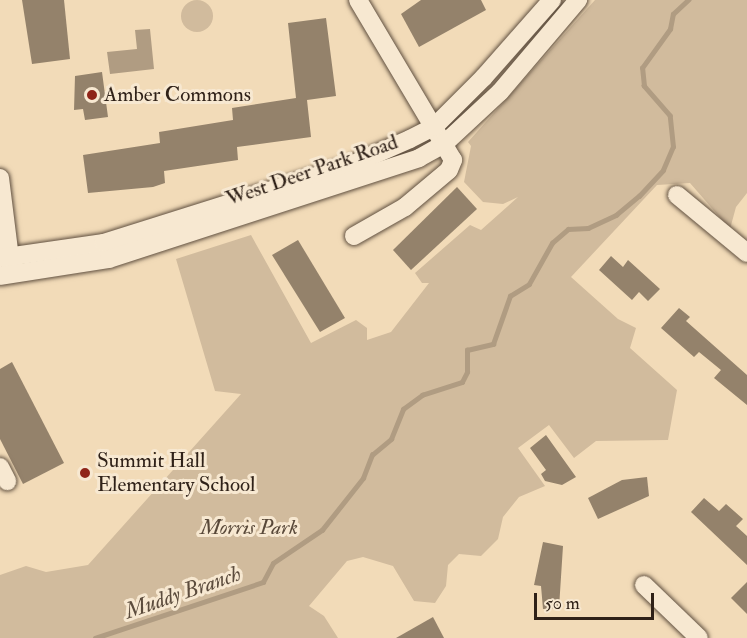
<!DOCTYPE html>
<style>
body{margin:0}
#map{position:relative;width:747px;height:638px;overflow:hidden;background:#f2dbb8;font-family:"IM FELL Double Pica",serif}
div>[style]{position:absolute}
[style*='--x']{left:calc(var(--x)*1px);top:calc(var(--y)*1px);width:calc(var(--w)*1px);rotate:calc(var(--a)*1deg)}
.green>*{inset:0;background:#d1bb9d}
.round{border-radius:50%}
.water>*{inset:0;background:#b09c82}
.stream>*{height:4.5px;margin:-2.25px;padding:0 2.25px;transform-origin:2.25px;border-radius:2.25px;background:#b09c82}
.building>*{inset:0;background:#94826b}
.roads{filter:drop-shadow(0 0 2px #605040) drop-shadow(0 0 2px #605040)}
.minor>*{height:18px;margin:-9px;padding:0 9px;transform-origin:9px;border-radius:9px;background:#f7e8d1}
.dots>*{width:16px;height:16px;translate:-50% -50%;box-sizing:border-box;border:3px solid #f7e8d1;border-radius:50%}
span{translate:-50% -50%;white-space:nowrap;text-align:center;line-height:1.15;-webkit-text-stroke:6px #f7e8d1;paint-order:stroke}
.poi-label{font-size:21px;color:#2f2118}
.left{translate:0 -50%;text-align:left}
.street-label{font-size:21px;color:#2f2118}
.park-label{font-size:21px;color:#584839;font-style:italic}
.water-label{font-size:22px;color:#5c4c3d;font-style:italic}
.scale{position:absolute;left:534px;top:593px;width:120px;height:27px;box-sizing:border-box;border:3px solid #2f2118;border-top:0;padding-left:8px;font-size:18px;line-height:21px;white-space:nowrap;color:#2f2118;-webkit-text-stroke:4px #f7e8d1;paint-order:stroke}
</style>
<div id="map">
<div class="green">
<div style="clip-path:polygon(595px 0,747px 0,747px 193px,736px 207px,730px 229px,690px 183px,657px 185px,571px 277px,618px 319px,636px 328px,630px 348px,677px 390px,668px 440px,596px 441px,574px 458px,549px 425px,518px 448px,545px 486px,519px 497px,503px 517px,498px 539px,481px 556px,459px 554px,448px 565px,446px 586px,435px 603px,414px 601px,393px 566px,363px 557px,347px 561px,309px 606px,324px 616px,338px 638px,0 638px,0 575px,26px 566px,46px 572px,88px 565px,241px 394px,215px 391px,176px 259px,251px 235px,311px 343px,356px 320px,367px 328px,367px 340px,391px 332px,429px 283px,422px 283px,415px 273px,470px 225px,481px 230px,518px 197px,503px 204px,483px 202px,464px 182px,471px 146px,468px 142px)"></div>
<div class="round" style="left:181px;top:0;width:32px;height:32px"></div>
</div>
<div class="water">
<div style="clip-path:polygon(150px 29px,154px 69px,110px 74px,107px 52px,137px 49px,135px 30px)"></div>
</div>
<div class="stream">
<div style="--x:95;--y:638;--w:177;--a:-18.4"></div>
<div style="--x:263;--y:582;--w:21;--a:-62"></div>
<div style="--x:273;--y:563;--w:59;--a:-34"></div>
<div style="--x:322;--y:530;--w:66;--a:-51.7"></div>
<div style="--x:363;--y:478;--w:25;--a:-69"></div>
<div style="--x:372;--y:455;--w:25;--a:-40"></div>
<div style="--x:391;--y:439;--w:32;--a:-68"></div>
<div style="--x:403;--y:409;--w:24;--a:-36"></div>
<div style="--x:422;--y:395;--w:42;--a:-18"></div>
<div style="--x:462;--y:382;--w:11;--a:-63"></div>
<div style="--x:467;--y:372;--w:22;--a:-90"></div>
<div style="--x:467;--y:350;--w:27;--a:-13"></div>
<div style="--x:493;--y:344;--w:51;--a:-70.5"></div>
<div style="--x:510;--y:296;--w:22;--a:-32"></div>
<div style="--x:529;--y:284;--w:47;--a:-60.7"></div>
<div style="--x:552;--y:243;--w:21;--a:-41"></div>
<div style="--x:568;--y:229;--w:20;--a:-3"></div>
<div style="--x:588;--y:228;--w:31;--a:-25"></div>
<div style="--x:616;--y:215;--w:30;--a:-40"></div>
<div style="--x:639;--y:196;--w:35;--a:-47"></div>
<div style="--x:663;--y:170;--w:25;--a:-67"></div>
<div style="--x:673;--y:147;--w:31;--a:-96"></div>
<div style="--x:670;--y:116;--w:40;--a:-131"></div>
<div style="--x:644;--y:86;--w:18;--a:-96"></div>
<div style="--x:642;--y:68;--w:48;--a:-54.3"></div>
<div style="--x:670;--y:29;--w:15;--a:-79"></div>
<div style="--x:673;--y:14;--w:21;--a:-43"></div>
</div>
<div class="building">
<div style="clip-path:polygon(22px 0,64px 0,70px 59px,32px 64px)"></div>
<div style="clip-path:polygon(421px 0,481px 0,486px 10px,419px 47px,401px 14px)"></div>
<div style="clip-path:polygon(326px 18px,336px 96px,307px 100px,311px 137px,237px 147px,238px 160px,164px 171px,165px 183px,153px 187px,88px 193px,83px 155px,160px 143px,159px 132px,233px 120px,232px 108px,296px 98px,288px 23px)"></div>
<div style="clip-path:polygon(102px 72px,108px 117px,85px 120px,83px 109px,74px 110px,75px 76px)"></div>
<div style="clip-path:polygon(457px 187px,477px 209px,411px 270px,393px 250px)"></div>
<div style="clip-path:polygon(298px 240px,345px 318px,320px 332px,272px 255px)"></div>
<div style="clip-path:polygon(611px 256px,623px 267px,628px 260px,660px 289px,648px 301px,639px 292px,632px 300px,599px 270px)"></div>
<div style="clip-path:polygon(679px 308px,690px 317px,686px 321px,747px 375px,747px 405px,714px 378px,721px 370px,699px 352px,694px 357px,661px 328px)"></div>
<div style="clip-path:polygon(12px 362px,64px 463px,23px 484px,0 439px,0 369px)"></div>
<div style="clip-path:polygon(546px 435px,576px 477px,562px 485px,545px 481px,541px 474px,546px 470px,530px 448px)"></div>
<div style="clip-path:polygon(647px 477px,649px 496px,598px 519px,588px 498px,622px 480px)"></div>
<div style="clip-path:polygon(704px 498px,719px 511px,726px 504px,743px 519px,736px 526px,747px 536px,747px 565px,691px 512px)"></div>
<div style="clip-path:polygon(543px 542px,563px 546px,559px 608px,543px 609px,541px 586px,534px 585px)"></div>
<div style="clip-path:polygon(747px 582px,747px 614px,731px 598px)"></div>
<div style="clip-path:polygon(433px 617px,444px 638px,396px 638px)"></div>
</div>
<div class="roads">
<div class="minor">
<div style="--x:0;--y:178;--w:89;--a:82.9"></div>
<div style="--x:677;--y:195;--w:91;--a:39.6"></div>
<div style="--x:354;--y:236;--w:59;--a:-29.6"></div>
<div style="--x:405;--y:207;--w:57;--a:-40.1"></div>
<div style="--x:449;--y:170;--w:11;--a:-68"></div>
<div style="--x:453;--y:160;--w:186;--a:-120.7"></div>
<div style="--x:0;--y:258;--w:105;--a:-8.2"></div>
<div style="--x:104;--y:243;--w:259;--a:-17.5"></div>
<div style="--x:351;--y:165;--w:64;--a:-23.8"></div>
<div style="--x:410;--y:139;--w:27;--a:-27"></div>
<div style="--x:434;--y:127;--w:71;--a:-45"></div>
<div style="--x:484;--y:77;--w:103;--a:-48.6"></div>
<div style="--x:0;--y:276;--w:110;--a:-8.9"></div>
<div style="--x:109;--y:259;--w:326;--a:-18"></div>
<div style="--x:419;--y:158;--w:29;--a:-29"></div>
<div style="--x:444;--y:144;--w:76;--a:-42.9"></div>
<div style="--x:500;--y:92;--w:121;--a:-49.7"></div>
<div style="--x:0;--y:467;--w:16;--a:63"></div>
<div style="--x:644;--y:585;--w:76;--a:43.9"></div>
</div>
</div>
<div class="dots">
<div style="left:92px;top:95px;background:#8f2418"></div>
<div style="left:85px;top:473px;background:#8f2418"></div>
</div>
<div class="poi-label">
<span class="left" style="left:104px;top:95px">Amber Commons</span>
<span class="left" style="left:97px;top:473px">Summit Hall<br>Elementary School</span>
</div>
<div class="street-label">
<span style="left:312px;top:171px;rotate:-19deg">West Deer Park Road</span>
</div>
<div class="park-label">
<span style="left:249px;top:528px">Morris Park</span>
</div>
<div class="water-label">
<span style="left:183px;top:593px;rotate:-19deg">Muddy Branch</span>
</div>
<div class="scale">50 m</div>
</div>
